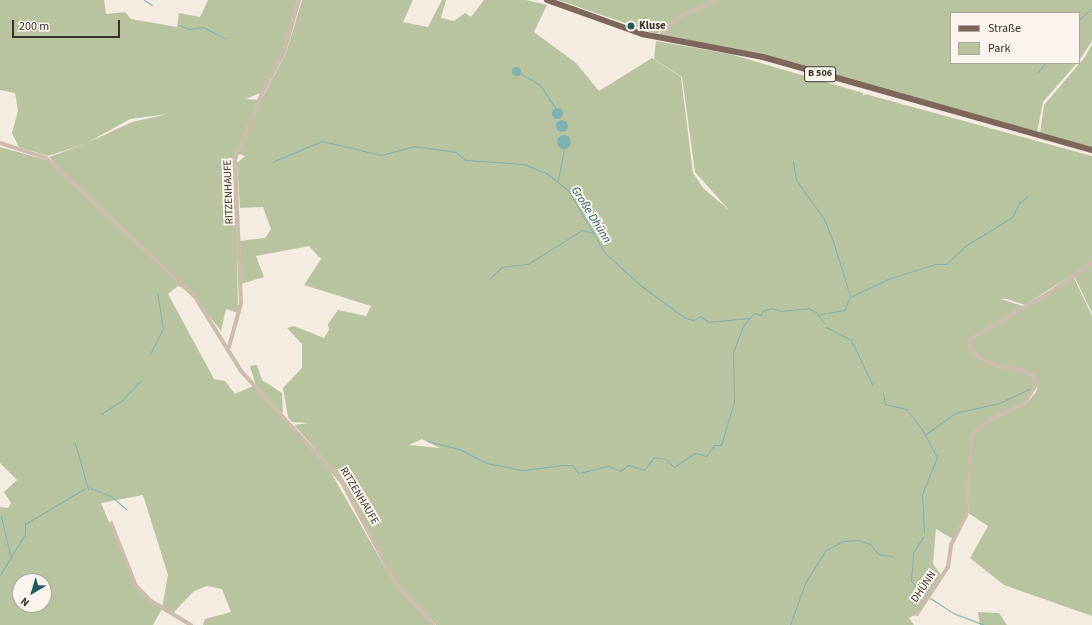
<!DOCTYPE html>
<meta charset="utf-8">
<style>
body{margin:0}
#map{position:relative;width:1092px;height:625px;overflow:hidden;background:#f4ebe1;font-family:"Source Sans 3",sans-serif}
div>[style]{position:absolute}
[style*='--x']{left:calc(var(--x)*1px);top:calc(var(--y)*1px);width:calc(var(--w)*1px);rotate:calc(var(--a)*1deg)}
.green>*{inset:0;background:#b8c4a0}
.water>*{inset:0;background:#7fb0b2}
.round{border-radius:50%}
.stream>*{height:1px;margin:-0.5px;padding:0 0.5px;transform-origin:0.5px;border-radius:0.5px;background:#7fb0b2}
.street>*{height:4px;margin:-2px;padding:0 2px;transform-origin:2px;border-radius:2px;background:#cdbbac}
.primary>*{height:6px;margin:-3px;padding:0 3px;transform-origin:3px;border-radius:3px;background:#7d675c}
.dots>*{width:11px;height:11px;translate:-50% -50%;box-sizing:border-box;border:2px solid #fbf5ee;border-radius:50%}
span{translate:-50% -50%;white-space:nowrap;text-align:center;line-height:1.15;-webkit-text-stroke:4px #fbf5ee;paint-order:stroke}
.shield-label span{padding:1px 3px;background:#fbf5ee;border:1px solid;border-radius:3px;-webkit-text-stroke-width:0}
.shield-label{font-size:10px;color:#3b302b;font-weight:700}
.poi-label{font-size:11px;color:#3b302b;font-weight:700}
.left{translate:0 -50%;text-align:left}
.street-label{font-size:11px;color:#3b302b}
.water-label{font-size:12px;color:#1f5a5e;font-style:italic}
.legend{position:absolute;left:950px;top:12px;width:130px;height:52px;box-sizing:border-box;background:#fbf5ee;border:1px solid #aea6a0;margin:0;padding:5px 7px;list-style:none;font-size:12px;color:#3b302b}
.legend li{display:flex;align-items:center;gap:8px;height:20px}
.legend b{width:20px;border:1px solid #aea6a0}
.north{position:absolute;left:12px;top:573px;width:40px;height:40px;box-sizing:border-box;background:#fbf5ee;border:1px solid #aea6a0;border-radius:50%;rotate:218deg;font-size:11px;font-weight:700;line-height:16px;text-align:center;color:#3b302b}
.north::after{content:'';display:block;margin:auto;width:14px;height:18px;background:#1f5a5e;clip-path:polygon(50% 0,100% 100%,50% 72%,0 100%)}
.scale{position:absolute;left:12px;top:20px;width:108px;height:18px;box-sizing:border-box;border:2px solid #3b302b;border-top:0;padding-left:5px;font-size:12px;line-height:14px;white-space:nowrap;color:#3b302b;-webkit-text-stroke:3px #fbf5ee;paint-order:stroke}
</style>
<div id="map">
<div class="green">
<div style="clip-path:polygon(evenodd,0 0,104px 0,106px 14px,125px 12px,131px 19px,177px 27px,179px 13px,200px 17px,208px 0,297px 0,283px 51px,260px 93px,246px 99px,261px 100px,286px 53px,302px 0,413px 0,403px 22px,428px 27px,442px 0,446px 0,441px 18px,454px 21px,465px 13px,471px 17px,484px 0,526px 0,547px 5px,534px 32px,576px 63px,599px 91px,652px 58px,681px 77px,693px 173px,704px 189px,729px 210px,695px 172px,682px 77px,654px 59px,656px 41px,730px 54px,863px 93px,863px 96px,865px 94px,1092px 156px,1092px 262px,1025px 305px,1007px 299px,1001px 299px,1023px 306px,970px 338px,969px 348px,994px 367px,1020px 370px,1032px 375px,1036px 383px,1024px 404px,987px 419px,971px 435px,965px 515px,953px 539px,936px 529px,933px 564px,942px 576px,917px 614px,909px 618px,914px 625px,436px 625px,397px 584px,343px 481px,294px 425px,309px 423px,292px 422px,288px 417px,283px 388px,302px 368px,302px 344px,287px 328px,294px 326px,324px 338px,329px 330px,328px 324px,338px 310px,366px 316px,371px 306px,304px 285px,321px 259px,309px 246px,256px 256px,264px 277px,241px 284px,240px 241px,265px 238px,271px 229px,263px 207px,240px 208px,237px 163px,245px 156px,235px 152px,238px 313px,226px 309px,221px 331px,188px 289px,178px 286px,168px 294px,214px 379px,225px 381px,235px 394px,253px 386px,329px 469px,395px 585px,431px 625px,203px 625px,205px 619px,231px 612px,222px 589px,207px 586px,194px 591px,173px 613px,162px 609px,153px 625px,0 625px,0 507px,8px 508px,11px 503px,4px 492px,17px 480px,0 463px,0 147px,46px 160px,81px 193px,49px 157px,87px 143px,132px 122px,168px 114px,130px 119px,87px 143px,48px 156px,19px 147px,12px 133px,18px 111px,15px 93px,0 90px,0 0,422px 439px,440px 448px,409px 445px,422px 439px,0 0,143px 495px,168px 575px,162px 608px,136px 586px,101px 503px,143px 495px,0 0,20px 581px,44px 581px,44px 605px,20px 605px,20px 581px)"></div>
<div style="clip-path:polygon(558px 0,1092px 0,1092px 41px,1079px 61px,1079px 13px,951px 13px,951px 63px,1077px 63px,1043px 102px,1037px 133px,759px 55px,662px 36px,678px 17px,657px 34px)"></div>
<div style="clip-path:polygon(1092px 44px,1092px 148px,1040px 134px,1044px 105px,1085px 57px)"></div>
<div style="clip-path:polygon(1092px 264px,1092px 313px,1074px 276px)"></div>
<div style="clip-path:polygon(1073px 276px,1092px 316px,1092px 616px,1004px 585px,970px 558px,988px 526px,968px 513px,973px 435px,988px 422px,1025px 405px,1036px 392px,1038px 383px,1034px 374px,994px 364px,979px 356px,971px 347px,971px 339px)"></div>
<div style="clip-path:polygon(257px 365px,262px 380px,282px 393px,283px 414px,256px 386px,250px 366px)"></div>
<div style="clip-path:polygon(978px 612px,999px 613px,1007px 625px,980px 625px)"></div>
</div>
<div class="water">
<div class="round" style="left:511.5px;top:66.5px;width:9px;height:9px"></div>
<div class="round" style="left:551.5px;top:107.5px;width:11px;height:11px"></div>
<div class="round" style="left:556px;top:120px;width:12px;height:12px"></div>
<div class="round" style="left:557px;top:135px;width:14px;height:14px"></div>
</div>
<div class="stream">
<div style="--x:144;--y:0;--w:9;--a:32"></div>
<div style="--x:1079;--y:20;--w:18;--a:-43"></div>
<div style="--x:179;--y:25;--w:11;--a:22"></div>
<div style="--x:189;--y:29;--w:14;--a:-8"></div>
<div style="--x:203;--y:27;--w:25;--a:27"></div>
<div style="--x:1038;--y:72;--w:11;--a:-52"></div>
<div style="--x:520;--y:73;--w:23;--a:31"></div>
<div style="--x:540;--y:85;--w:27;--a:56"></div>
<div style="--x:274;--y:161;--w:52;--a:-22.6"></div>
<div style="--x:322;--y:141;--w:61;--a:13.3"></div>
<div style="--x:381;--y:155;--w:34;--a:-15"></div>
<div style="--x:414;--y:146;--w:42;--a:8.1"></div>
<div style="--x:456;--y:152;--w:12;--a:42"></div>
<div style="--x:465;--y:160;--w:58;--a:3.9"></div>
<div style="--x:523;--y:164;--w:25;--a:21"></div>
<div style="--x:546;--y:173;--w:28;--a:38"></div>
<div style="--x:568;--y:190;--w:73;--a:59.6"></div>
<div style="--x:605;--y:253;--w:47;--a:42.4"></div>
<div style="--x:640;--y:285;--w:56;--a:36.3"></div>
<div style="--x:685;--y:318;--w:8;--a:14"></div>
<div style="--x:693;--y:320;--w:9;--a:-27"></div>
<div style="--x:701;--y:316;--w:9;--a:41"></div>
<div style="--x:708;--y:322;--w:42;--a:-5.4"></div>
<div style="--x:793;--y:161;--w:19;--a:81"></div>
<div style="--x:796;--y:180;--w:48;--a:54.3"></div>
<div style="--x:824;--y:219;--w:24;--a:68"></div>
<div style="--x:833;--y:241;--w:58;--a:72.8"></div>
<div style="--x:558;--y:180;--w:31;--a:-79"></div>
<div style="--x:489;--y:279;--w:18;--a:-43"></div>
<div style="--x:502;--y:267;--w:26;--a:-7"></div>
<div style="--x:528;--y:264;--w:64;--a:-32.2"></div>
<div style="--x:582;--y:230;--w:11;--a:15"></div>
<div style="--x:828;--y:313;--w:16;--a:-11"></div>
<div style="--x:844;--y:310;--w:14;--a:-65"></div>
<div style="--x:850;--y:297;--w:42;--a:-25.3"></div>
<div style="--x:888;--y:279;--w:49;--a:-17.7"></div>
<div style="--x:935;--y:264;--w:11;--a:0"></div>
<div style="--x:946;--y:264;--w:26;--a:-43"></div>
<div style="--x:965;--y:246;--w:55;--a:-31.7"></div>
<div style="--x:1012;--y:217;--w:16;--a:-63"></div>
<div style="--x:1019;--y:203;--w:11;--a:-38"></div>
<div style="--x:819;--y:315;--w:7;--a:-16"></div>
<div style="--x:826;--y:327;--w:28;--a:27"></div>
<div style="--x:851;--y:340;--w:49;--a:64.5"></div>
<div style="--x:150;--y:354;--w:28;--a:-63"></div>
<div style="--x:163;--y:329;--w:37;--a:-99"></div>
<div style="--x:883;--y:393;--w:11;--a:80"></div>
<div style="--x:885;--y:404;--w:22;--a:13"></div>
<div style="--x:906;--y:409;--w:28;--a:52"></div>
<div style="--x:923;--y:431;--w:30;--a:62"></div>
<div style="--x:937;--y:457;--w:40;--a:112"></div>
<div style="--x:922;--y:494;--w:38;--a:87"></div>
<div style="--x:101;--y:414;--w:24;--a:-33"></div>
<div style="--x:121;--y:401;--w:28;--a:-46"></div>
<div style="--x:926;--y:434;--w:36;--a:-36"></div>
<div style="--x:955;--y:413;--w:45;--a:-12.8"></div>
<div style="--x:999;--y:403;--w:33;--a:-25"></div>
<div style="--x:427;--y:441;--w:33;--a:14"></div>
<div style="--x:459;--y:449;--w:30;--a:27"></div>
<div style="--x:486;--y:463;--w:38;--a:11"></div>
<div style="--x:523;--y:470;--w:40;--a:-7.1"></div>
<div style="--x:563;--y:465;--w:9;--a:0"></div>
<div style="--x:572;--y:465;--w:10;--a:53"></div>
<div style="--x:578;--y:473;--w:32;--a:-13"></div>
<div style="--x:609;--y:466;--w:12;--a:24"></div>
<div style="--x:620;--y:471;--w:10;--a:-37"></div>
<div style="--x:628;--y:465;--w:17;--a:17"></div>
<div style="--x:644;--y:470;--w:16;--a:-52"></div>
<div style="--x:654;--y:457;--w:12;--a:9"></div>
<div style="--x:666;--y:459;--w:11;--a:45"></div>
<div style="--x:674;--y:467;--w:25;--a:-34"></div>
<div style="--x:695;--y:453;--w:11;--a:15"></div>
<div style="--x:706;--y:456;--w:14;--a:-54"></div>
<div style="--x:714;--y:445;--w:7;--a:0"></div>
<div style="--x:721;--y:445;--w:45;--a:-73.2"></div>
<div style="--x:734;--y:402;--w:50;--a:-91.1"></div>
<div style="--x:733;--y:352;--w:28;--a:-69"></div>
<div style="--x:743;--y:326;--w:17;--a:-50"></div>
<div style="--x:754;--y:313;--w:7;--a:16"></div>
<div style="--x:761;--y:315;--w:4;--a:-76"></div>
<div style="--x:762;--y:311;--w:9;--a:-18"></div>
<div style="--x:771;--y:308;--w:10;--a:17"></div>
<div style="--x:781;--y:311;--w:27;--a:-6"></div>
<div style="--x:808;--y:308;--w:9;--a:27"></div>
<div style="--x:816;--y:312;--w:14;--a:54"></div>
<div style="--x:75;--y:443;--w:48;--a:74.2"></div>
<div style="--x:90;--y:488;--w:22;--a:21"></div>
<div style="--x:111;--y:496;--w:20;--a:41"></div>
<div style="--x:1;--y:516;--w:44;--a:76.9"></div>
<div style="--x:923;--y:537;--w:19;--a:122"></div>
<div style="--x:913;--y:553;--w:28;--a:94"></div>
<div style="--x:911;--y:581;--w:22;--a:43"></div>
<div style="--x:0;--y:575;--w:48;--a:-58.6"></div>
<div style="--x:25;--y:534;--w:10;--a:-90"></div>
<div style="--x:25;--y:524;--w:69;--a:-30.7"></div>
<div style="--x:930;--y:598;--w:27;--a:33"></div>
<div style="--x:953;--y:613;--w:33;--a:21"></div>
<div style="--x:790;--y:625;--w:45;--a:-70.3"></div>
<div style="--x:805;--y:583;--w:39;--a:-58"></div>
<div style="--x:826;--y:550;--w:19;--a:-28"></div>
<div style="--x:843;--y:541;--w:15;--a:-4"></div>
<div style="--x:858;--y:540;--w:13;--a:18"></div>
<div style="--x:870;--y:544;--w:13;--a:51"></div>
<div style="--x:878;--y:554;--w:14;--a:8"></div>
</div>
<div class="street">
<div style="--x:659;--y:37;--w:28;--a:-45"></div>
<div style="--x:679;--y:17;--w:41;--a:-24.7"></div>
<div style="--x:0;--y:143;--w:48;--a:18.1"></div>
<div style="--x:46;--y:158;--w:204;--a:43"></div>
<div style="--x:195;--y:297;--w:87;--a:58.1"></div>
<div style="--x:241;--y:371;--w:150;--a:47.7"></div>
<div style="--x:342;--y:482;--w:115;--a:62.1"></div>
<div style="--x:396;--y:584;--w:55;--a:47.9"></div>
<div style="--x:229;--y:347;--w:46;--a:-74.7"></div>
<div style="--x:241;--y:303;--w:144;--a:-92.4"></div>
<div style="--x:235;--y:159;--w:71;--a:-67.8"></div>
<div style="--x:262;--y:93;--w:47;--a:-61.8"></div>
<div style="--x:284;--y:52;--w:54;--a:-73.9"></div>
<div style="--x:111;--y:523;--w:68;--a:68.4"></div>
<div style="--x:136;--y:586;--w:21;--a:45"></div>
<div style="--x:151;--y:601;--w:47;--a:31"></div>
<div style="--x:917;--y:614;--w:56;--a:-56.6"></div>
<div style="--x:948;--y:567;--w:22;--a:-82"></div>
<div style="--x:951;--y:545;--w:34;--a:-63"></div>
<div style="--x:966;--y:515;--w:80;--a:-85.7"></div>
<div style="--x:972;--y:435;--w:22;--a:-43"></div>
<div style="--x:988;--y:420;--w:39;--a:-24"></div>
<div style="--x:1024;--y:404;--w:25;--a:-58"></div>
<div style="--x:1037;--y:383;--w:9;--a:-117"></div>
<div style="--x:1033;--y:375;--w:14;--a:-155"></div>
<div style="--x:1020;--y:369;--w:26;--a:-171"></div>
<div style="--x:994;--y:365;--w:18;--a:-153"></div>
<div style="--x:978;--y:357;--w:12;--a:-132"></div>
<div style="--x:970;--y:348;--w:9;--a:-90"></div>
<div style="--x:970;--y:339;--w:91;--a:-30.2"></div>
<div style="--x:1049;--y:293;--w:52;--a:-34.9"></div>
</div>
<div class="primary">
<div style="--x:547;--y:0;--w:101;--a:19.7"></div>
<div style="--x:642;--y:34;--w:123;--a:10.8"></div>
<div style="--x:763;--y:57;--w:342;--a:15.8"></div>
</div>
<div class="dots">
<div style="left:631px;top:26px;background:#1f5a5e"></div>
</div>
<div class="shield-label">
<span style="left:820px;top:74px">B 506</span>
</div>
<div class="poi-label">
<span class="left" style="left:639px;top:26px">Kluse</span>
</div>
<div class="street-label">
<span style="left:229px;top:192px;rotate:-92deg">RITZENHAUFE</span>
<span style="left:359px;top:496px;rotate:59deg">RITZENHAUFE</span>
<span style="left:924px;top:587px;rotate:-56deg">DHÜNN</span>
</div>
<div class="water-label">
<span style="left:591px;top:215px;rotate:58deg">Große Dhünn</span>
</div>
<ul class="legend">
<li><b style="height:5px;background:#7d675c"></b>Straße</li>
<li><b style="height:11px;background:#b8c4a0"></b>Park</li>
</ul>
<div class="north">N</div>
<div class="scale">200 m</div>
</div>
